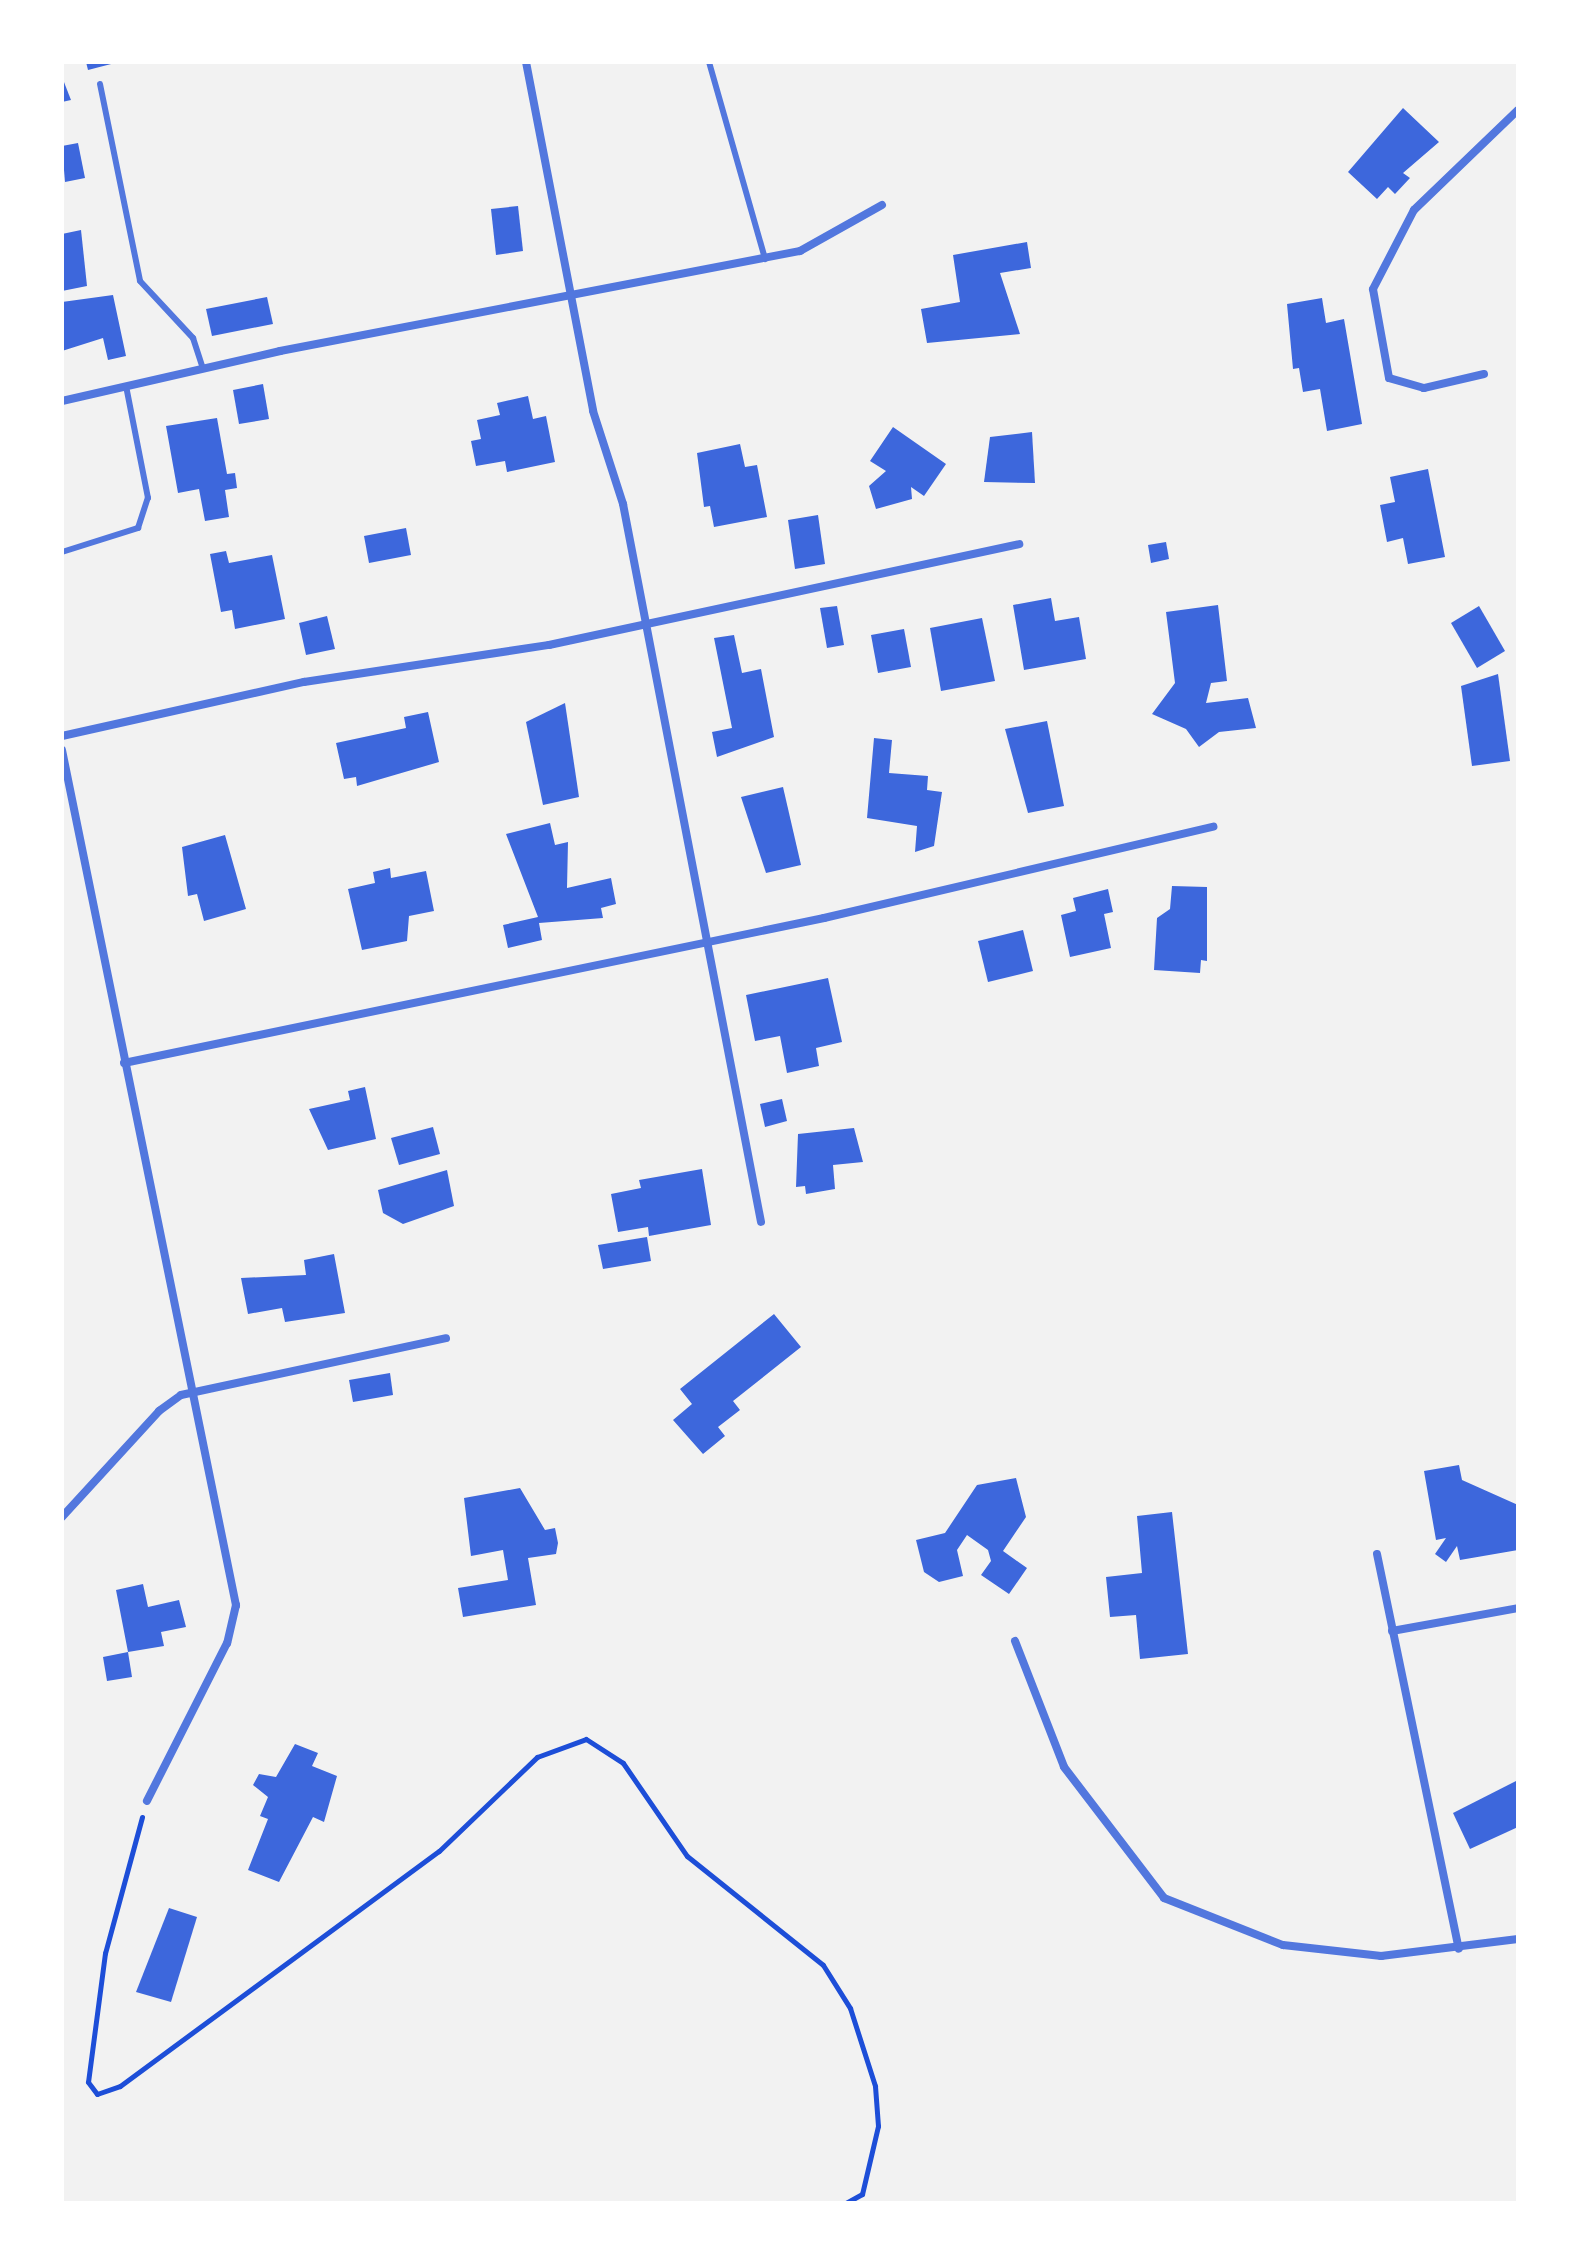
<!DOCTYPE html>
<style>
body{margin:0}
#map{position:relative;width:1580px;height:2265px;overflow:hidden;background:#f2f2f2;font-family:Arial,sans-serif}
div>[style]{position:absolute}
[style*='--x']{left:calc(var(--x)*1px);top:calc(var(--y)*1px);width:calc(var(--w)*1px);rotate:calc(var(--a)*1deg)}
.building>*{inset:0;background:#3d67dc}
.path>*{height:5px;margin:-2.5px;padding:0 2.5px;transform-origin:2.5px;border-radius:2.5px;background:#1d4ed8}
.service>*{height:6px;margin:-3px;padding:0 3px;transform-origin:3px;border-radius:3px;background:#5277de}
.minor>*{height:8px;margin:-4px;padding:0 4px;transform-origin:4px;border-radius:4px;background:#5277de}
span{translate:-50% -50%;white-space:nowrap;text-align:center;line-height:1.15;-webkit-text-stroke:6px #fff;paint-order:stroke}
.frame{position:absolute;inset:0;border:64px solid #fff;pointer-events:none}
</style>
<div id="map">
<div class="building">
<div style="clip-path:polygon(86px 62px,115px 62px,115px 63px,88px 70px)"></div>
<div style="clip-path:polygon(62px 77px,71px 100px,62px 102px)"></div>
<div style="clip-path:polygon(1403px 108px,1439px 142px,1403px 173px,1410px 178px,1395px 194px,1388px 187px,1377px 199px,1348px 172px)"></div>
<div style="clip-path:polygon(78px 143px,85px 178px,65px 182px,62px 146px)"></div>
<div style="clip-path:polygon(518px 206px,523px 251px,496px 255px,491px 209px)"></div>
<div style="clip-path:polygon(81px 230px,87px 286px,62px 291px,62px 234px)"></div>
<div style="clip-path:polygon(1027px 242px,1031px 268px,1000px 273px,1020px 334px,927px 343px,921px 309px,960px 302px,953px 255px)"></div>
<div style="clip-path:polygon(113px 295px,126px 356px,108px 360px,103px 338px,62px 351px,62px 302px)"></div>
<div style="clip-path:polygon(267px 297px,273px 324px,212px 336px,206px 309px)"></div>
<div style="clip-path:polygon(1322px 298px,1326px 323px,1344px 319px,1362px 424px,1327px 431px,1320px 389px,1303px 392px,1299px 368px,1293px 369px,1287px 304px)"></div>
<div style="clip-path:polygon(263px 384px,269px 419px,239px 424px,233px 390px)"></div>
<div style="clip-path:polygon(528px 396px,533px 419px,546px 416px,555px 462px,507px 472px,505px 461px,476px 466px,471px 441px,481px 439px,477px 420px,500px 415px,497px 403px)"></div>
<div style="clip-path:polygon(217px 418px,227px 474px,235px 473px,237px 488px,225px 490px,229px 517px,205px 521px,199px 489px,178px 493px,166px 426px)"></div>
<div style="clip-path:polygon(893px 427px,946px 464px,924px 496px,911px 487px,912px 499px,876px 509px,869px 486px,886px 471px,870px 461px)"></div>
<div style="clip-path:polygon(1032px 432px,1035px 483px,984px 482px,990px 437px)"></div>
<div style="clip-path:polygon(740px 444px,745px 467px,757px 465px,767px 517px,714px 527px,710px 506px,704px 507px,697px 453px)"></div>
<div style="clip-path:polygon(1428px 469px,1445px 557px,1408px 564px,1403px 538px,1387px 542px,1380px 505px,1395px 502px,1390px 477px)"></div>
<div style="clip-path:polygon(818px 515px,825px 564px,795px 569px,788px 520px)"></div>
<div style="clip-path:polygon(406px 528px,411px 555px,369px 563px,364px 536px)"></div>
<div style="clip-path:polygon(1166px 542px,1169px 559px,1151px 563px,1148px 545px)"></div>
<div style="clip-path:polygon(226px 551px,229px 563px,272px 555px,285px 619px,235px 629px,232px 610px,221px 612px,210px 554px)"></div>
<div style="clip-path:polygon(1051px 598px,1055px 621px,1079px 617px,1086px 659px,1024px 670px,1013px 605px)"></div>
<div style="clip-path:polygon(1218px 605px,1227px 681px,1211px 683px,1206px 703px,1248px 698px,1256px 728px,1219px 732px,1199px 747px,1186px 729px,1152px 714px,1175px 683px,1166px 612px)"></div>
<div style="clip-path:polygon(837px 606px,844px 645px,827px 648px,820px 608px)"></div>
<div style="clip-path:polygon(1479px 606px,1505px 651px,1477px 668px,1451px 623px)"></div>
<div style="clip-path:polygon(327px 616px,335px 649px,306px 655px,299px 623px)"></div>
<div style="clip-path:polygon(982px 618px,995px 681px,941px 691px,930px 628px)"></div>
<div style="clip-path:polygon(904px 629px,911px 667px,878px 673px,871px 635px)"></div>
<div style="clip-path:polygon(734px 635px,742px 673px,761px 669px,774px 737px,717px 757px,712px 732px,732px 728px,714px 638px)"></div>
<div style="clip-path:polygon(1498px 674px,1510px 761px,1472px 766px,1461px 686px)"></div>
<div style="clip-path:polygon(565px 703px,579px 797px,543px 805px,526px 722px)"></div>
<div style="clip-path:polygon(428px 712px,439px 762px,357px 786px,356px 777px,344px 779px,336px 743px,406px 728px,404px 717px)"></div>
<div style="clip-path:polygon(1047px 721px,1064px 806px,1028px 813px,1005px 729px)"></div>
<div style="clip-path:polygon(874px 738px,892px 740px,889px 773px,928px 776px,927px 790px,942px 792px,934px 846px,915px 852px,917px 826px,867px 818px)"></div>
<div style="clip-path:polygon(783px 787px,801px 865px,766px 873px,741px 797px)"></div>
<div style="clip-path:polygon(550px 823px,555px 845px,568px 842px,567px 888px,611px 878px,616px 904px,601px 908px,603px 918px,539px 923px,542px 940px,508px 948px,503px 925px,538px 917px,506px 834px)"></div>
<div style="clip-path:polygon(225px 835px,246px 909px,204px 921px,197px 894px,188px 896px,182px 847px)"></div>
<div style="clip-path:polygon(390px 868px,391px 878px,426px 871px,434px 911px,409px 916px,407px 941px,362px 950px,348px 889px,375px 883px,373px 872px)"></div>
<div style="clip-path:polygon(1172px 886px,1207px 887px,1207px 961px,1201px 960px,1200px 973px,1154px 970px,1157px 918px,1170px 909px)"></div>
<div style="clip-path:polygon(1108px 889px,1113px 912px,1104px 914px,1111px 948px,1070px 957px,1061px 915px,1076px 911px,1073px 898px)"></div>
<div style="clip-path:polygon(1023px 930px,1033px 971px,988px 982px,978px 941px)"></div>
<div style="clip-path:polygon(828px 978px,842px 1042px,816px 1048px,819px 1066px,787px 1073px,780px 1036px,755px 1041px,746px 995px)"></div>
<div style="clip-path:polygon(365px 1087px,376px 1139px,328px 1150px,309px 1109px,350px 1100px,348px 1091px)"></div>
<div style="clip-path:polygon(782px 1099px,787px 1121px,765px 1127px,760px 1104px)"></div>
<div style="clip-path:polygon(433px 1127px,440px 1154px,399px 1165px,391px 1138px)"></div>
<div style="clip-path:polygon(854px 1128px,863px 1162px,833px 1165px,835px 1189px,806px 1194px,805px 1186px,796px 1187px,798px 1134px)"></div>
<div style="clip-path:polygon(702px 1169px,711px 1225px,649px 1236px,648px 1227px,618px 1232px,611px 1194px,641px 1188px,639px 1180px)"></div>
<div style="clip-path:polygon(447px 1170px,454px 1206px,403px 1224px,383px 1213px,378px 1190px)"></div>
<div style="clip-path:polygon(647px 1237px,651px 1261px,603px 1269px,598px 1245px)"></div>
<div style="clip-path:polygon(334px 1254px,345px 1313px,285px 1322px,282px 1308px,248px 1314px,241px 1278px,306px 1275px,304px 1260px)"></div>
<div style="clip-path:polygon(774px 1314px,801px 1347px,733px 1401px,740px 1410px,718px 1427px,725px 1436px,703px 1454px,673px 1420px,692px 1404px,680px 1389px)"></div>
<div style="clip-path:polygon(390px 1373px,393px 1395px,353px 1402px,349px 1380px)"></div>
<div style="clip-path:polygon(1459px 1465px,1462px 1480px,1518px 1505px,1518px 1550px,1460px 1560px,1457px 1546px,1446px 1562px,1435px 1554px,1446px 1538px,1436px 1540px,1424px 1471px)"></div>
<div style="clip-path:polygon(1016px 1478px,1026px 1517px,1003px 1551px,1027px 1568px,1009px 1594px,981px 1575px,991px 1561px,988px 1550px,967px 1535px,957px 1550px,963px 1576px,939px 1582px,924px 1572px,916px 1540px,945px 1533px,977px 1485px)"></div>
<div style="clip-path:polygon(520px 1488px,545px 1530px,555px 1528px,558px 1543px,556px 1554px,528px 1558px,536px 1605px,463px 1617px,458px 1588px,508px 1580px,503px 1550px,471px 1556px,464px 1498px)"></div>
<div style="clip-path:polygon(1172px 1512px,1188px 1654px,1140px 1659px,1136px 1615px,1110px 1617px,1106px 1577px,1142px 1573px,1137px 1516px)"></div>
<div style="clip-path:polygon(143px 1584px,148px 1607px,179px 1600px,186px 1627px,161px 1632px,164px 1646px,128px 1652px,116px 1590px)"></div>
<div style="clip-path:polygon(128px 1652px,132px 1677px,107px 1681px,103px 1657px)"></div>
<div style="clip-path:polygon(295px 1744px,318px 1753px,312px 1766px,337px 1776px,324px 1822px,313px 1817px,279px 1882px,248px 1870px,268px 1819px,260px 1816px,268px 1797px,253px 1785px,259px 1774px,276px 1777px)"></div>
<div style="clip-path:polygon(1518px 1780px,1518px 1827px,1470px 1849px,1453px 1813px)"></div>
<div style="clip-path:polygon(169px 1908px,197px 1917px,171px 2002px,136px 1992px)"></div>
</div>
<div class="path">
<div style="--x:142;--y:1817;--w:141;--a:105.2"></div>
<div style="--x:105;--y:1953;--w:130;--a:97.5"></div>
<div style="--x:88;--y:2082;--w:15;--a:53"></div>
<div style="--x:97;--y:2094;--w:24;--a:-19"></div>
<div style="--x:120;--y:2086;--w:396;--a:-36.4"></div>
<div style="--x:439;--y:1851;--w:136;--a:-43.8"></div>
<div style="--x:537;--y:1757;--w:52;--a:-20.2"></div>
<div style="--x:586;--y:1739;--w:44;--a:33"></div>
<div style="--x:623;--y:1763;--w:113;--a:55.5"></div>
<div style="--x:687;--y:1856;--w:174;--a:38.7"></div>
<div style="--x:823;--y:1965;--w:51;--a:57.9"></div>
<div style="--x:850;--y:2008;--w:82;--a:72.2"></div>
<div style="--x:875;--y:2086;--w:40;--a:85.7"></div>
<div style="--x:878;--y:2126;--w:70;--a:103.2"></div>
<div style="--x:862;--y:2194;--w:18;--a:151"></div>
</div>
<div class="service">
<div style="--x:709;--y:62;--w:205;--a:74.1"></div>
<div style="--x:100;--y:84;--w:201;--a:78.5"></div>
<div style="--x:140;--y:281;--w:78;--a:47.1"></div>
<div style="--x:193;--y:338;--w:32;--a:72"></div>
<div style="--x:62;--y:552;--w:80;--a:-17.5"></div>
<div style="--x:138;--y:528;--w:32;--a:-72"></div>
<div style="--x:148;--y:498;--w:114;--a:-101.1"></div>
</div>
<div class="minor">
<div style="--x:526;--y:62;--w:355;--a:79.1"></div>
<div style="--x:593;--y:411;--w:98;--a:72.1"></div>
<div style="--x:623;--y:504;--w:731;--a:79.12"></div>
<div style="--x:1484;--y:374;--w:62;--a:166.9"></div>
<div style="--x:1424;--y:388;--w:36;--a:-164"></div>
<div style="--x:1389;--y:378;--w:90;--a:-100.2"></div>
<div style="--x:1373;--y:289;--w:89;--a:-62.6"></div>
<div style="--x:1414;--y:210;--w:144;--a:-43.9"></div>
<div style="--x:62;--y:401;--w:224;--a:-12.9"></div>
<div style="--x:280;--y:351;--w:530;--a:-10.89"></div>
<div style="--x:800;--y:251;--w:94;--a:-29.3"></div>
<div style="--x:62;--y:736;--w:248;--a:-12.6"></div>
<div style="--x:304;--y:682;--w:248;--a:-8.6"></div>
<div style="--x:549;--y:645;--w:481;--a:-12.1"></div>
<div style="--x:62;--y:750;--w:873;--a:78.5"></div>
<div style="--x:236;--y:1605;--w:39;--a:103"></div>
<div style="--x:227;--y:1643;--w:177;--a:116.9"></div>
<div style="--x:124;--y:1063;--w:715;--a:-11.7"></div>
<div style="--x:824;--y:918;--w:400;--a:-13.2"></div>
<div style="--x:62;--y:1517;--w:144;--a:-47.5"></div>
<div style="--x:159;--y:1411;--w:27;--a:-36"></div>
<div style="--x:181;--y:1395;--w:271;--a:-12.1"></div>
<div style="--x:1377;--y:1554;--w:403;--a:78.3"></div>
<div style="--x:1392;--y:1631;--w:128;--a:-10.3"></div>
<div style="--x:1015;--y:1641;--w:135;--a:68.7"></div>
<div style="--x:1064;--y:1767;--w:165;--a:52.6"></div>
<div style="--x:1164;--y:1898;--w:128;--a:21.6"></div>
<div style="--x:1283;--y:1945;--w:99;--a:6.4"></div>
<div style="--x:1381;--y:1956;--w:138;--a:-7.1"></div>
</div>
<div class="frame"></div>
</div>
